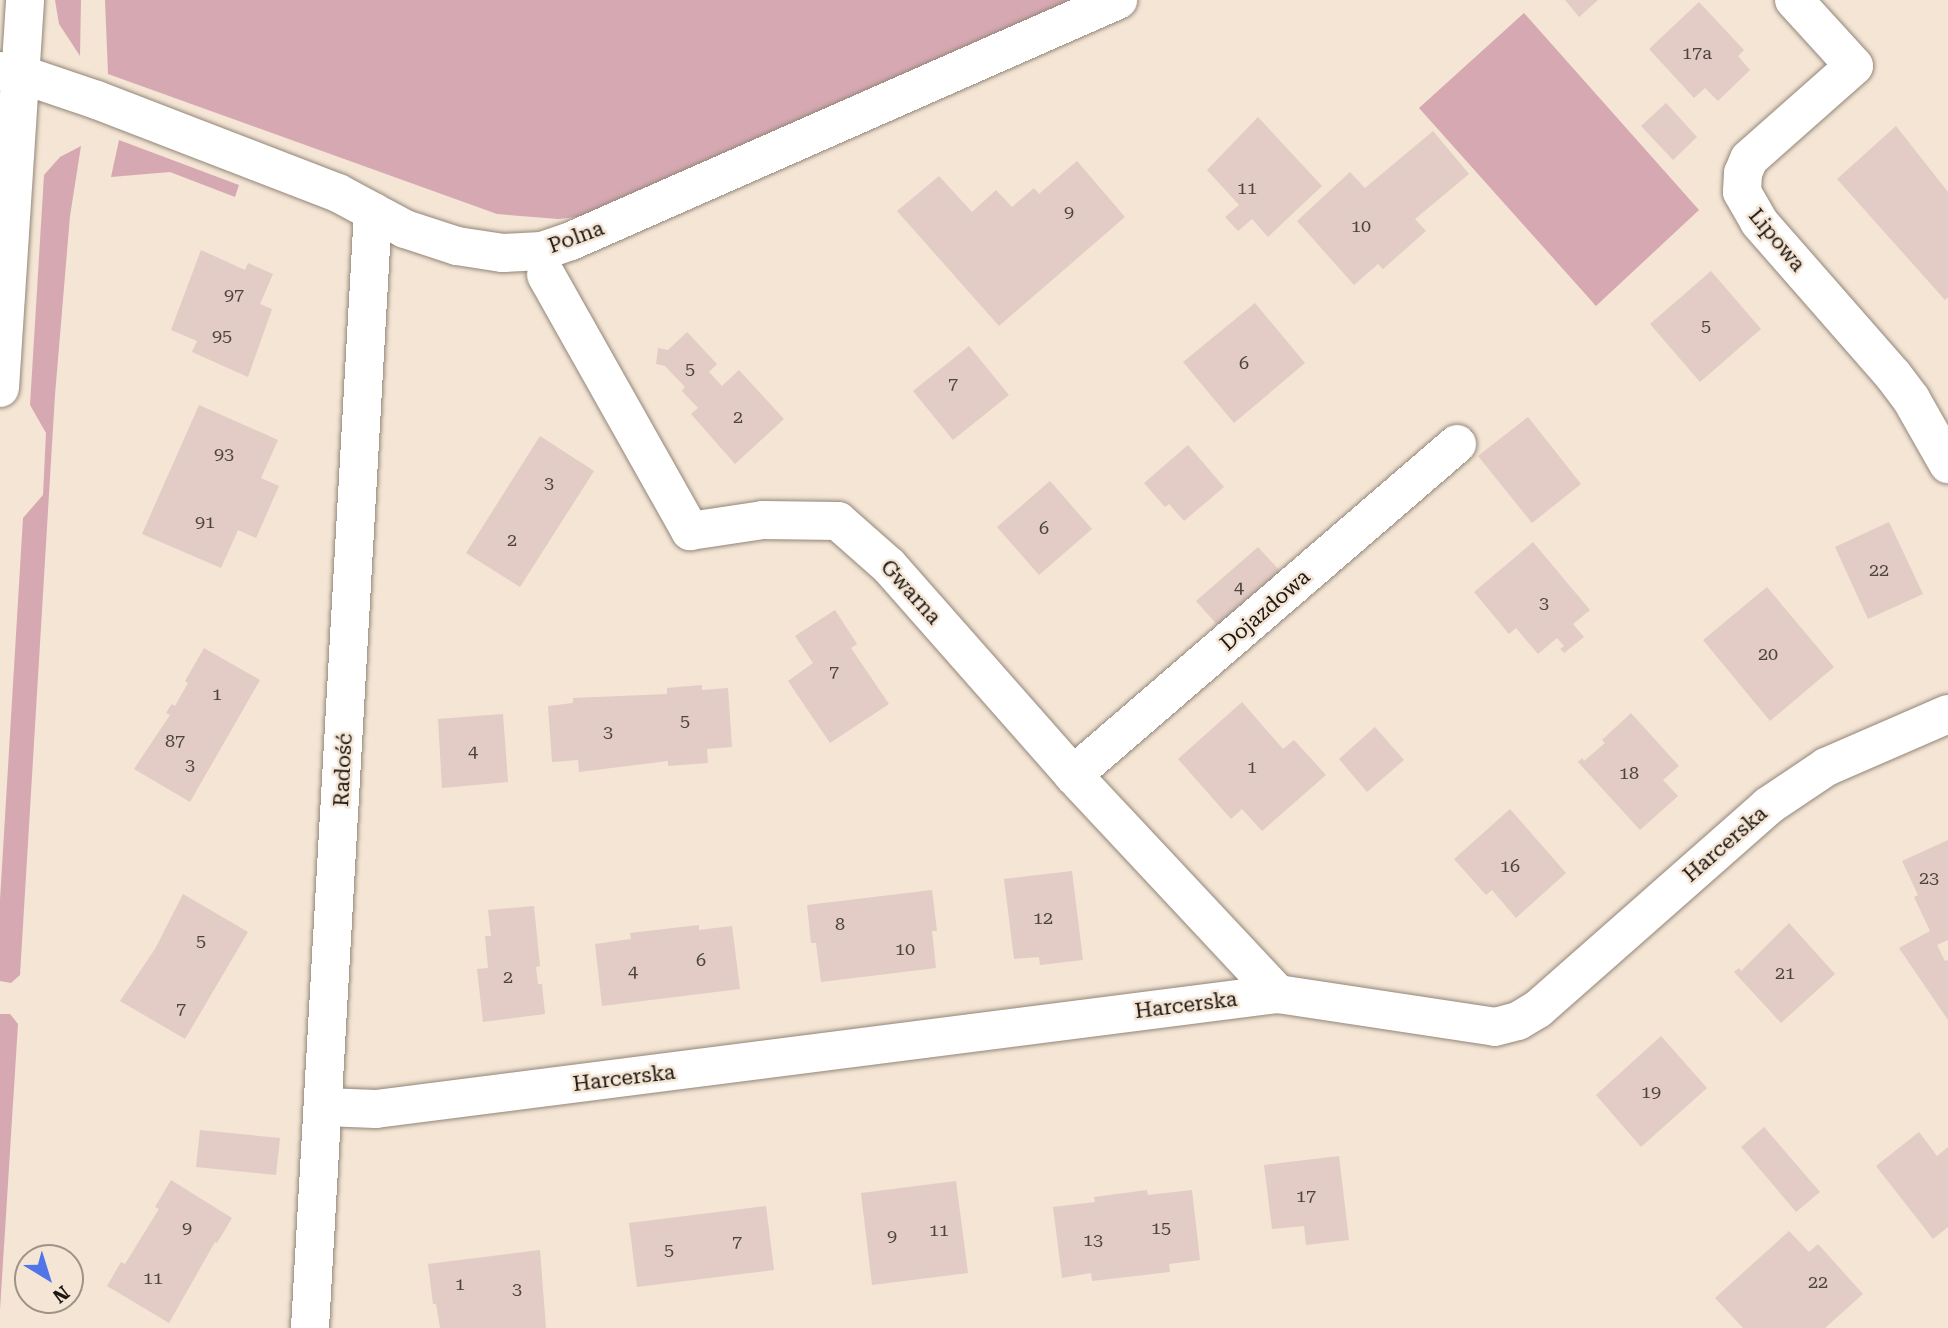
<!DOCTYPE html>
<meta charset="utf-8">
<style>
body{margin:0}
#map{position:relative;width:1948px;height:1328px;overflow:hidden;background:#f4e5d5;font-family:"Roboto Serif",serif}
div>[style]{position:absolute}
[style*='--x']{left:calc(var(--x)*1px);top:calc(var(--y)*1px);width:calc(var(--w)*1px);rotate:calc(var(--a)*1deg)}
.green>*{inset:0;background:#d6a8b2}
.building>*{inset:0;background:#e2ccc5}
.roads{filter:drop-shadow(0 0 2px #938678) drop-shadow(0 0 2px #938678)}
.minor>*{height:38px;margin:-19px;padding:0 19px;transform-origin:19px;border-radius:19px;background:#fff}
span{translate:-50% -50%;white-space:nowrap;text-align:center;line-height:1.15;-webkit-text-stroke:5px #f4e5d5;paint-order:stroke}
.number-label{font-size:18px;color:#4e443f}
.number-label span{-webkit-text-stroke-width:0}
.street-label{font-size:21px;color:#1c1712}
.north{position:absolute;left:14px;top:1244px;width:70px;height:70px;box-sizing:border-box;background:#f4e5d5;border:2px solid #9e9387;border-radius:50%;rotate:142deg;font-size:19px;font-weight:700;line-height:28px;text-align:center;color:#1c1712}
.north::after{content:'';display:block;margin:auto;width:24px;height:32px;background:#5175e9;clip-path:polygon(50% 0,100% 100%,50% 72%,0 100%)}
</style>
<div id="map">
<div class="green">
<div style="clip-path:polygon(55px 0,81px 0,80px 56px,59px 24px)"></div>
<div style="clip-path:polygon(105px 0,1083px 0,587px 216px,558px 219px,497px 214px,108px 74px)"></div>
<div style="clip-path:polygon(1524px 13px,1699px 210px,1596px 306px,1419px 108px)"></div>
<div style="clip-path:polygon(119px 140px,239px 185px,235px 197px,170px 172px,111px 177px)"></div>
<div style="clip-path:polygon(81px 146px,70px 216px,55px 395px,20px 975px,11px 983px,0 981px,0 900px,23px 518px,43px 495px,46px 433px,30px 405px,44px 175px,60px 157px)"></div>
<div style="clip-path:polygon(0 1014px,10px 1014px,18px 1024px,0 1310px)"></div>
</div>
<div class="building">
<div style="clip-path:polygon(1565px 0,1598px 0,1579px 17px)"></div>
<div style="clip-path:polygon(1699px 2px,1744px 50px,1738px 56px,1750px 70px,1718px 101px,1705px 88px,1694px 98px,1649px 49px)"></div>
<div style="clip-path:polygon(1666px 103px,1697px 137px,1673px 160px,1641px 126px)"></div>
<div style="clip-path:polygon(1258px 117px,1322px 186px,1268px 237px,1252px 219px,1238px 231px,1225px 217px,1239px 205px,1207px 170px)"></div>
<div style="clip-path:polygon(1896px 126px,1948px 192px,1948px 297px,1945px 300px,1837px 179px)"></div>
<div style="clip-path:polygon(1433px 131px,1469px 174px,1415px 219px,1426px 231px,1383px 269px,1378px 264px,1354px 285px,1297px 221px,1350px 172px,1365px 188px)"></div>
<div style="clip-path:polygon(1077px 161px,1125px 217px,999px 326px,897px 211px,939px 176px,972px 212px,996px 190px,1012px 207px,1034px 188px,1039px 194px)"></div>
<div style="clip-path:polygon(201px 250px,245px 270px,248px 263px,273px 274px,260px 304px,272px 309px,248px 377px,192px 352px,197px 341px,171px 330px)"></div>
<div style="clip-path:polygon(1711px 271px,1761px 329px,1700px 382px,1650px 324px)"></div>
<div style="clip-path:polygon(1255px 303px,1305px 363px,1234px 423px,1183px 362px)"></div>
<div style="clip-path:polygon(687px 332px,717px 364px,709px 372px,722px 386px,739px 370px,784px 419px,735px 464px,691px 414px,698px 408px,682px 391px,685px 387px,665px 366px,656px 364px,658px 348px,668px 350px)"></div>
<div style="clip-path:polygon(969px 346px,1009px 395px,953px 440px,913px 391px)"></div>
<div style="clip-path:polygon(199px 405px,278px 440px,261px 478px,279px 486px,256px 538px,238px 530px,221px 568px,142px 534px)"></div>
<div style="clip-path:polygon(1528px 417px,1581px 484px,1532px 523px,1478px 456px)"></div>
<div style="clip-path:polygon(540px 436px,594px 471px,520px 587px,466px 553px)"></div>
<div style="clip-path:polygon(1188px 445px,1224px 487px,1184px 521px,1169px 504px,1165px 507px,1144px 483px)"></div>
<div style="clip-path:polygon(1050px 481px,1092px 529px,1039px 575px,997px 527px)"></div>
<div style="clip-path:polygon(1889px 522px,1923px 594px,1868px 619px,1835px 547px)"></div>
<div style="clip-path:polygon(1533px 542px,1590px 610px,1573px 624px,1584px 637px,1564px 653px,1560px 649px,1564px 646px,1557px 638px,1538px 654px,1516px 628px,1509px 634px,1474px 592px)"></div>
<div style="clip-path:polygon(1258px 547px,1282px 573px,1220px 628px,1196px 601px)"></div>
<div style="clip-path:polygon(1767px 587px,1834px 667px,1770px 721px,1703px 640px)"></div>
<div style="clip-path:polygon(835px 610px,857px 644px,851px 648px,889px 704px,830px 743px,788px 681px,813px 663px,795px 636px)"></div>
<div style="clip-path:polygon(204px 648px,260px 680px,190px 802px,134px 769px,170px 715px,166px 713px,169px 708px,172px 704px,175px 706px,188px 683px,185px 681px)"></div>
<div style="clip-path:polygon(702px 685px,702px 690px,728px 688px,732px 747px,707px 749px,708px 763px,668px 766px,668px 761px,579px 772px,578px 760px,552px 762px,548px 706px,573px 703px,573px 698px,667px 694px,667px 688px)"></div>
<div style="clip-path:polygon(1242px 702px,1283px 749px,1294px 740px,1326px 775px,1262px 831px,1242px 809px,1231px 819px,1178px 759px)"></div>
<div style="clip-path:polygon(1631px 713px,1679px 766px,1663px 780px,1678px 796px,1640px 830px,1578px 762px,1582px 758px,1584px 761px,1605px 743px,1602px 740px)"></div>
<div style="clip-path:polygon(503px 714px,508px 782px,442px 788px,438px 719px)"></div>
<div style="clip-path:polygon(1375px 727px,1404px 760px,1367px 792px,1339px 759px)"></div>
<div style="clip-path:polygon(1510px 809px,1566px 873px,1516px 918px,1492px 890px,1486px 895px,1454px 859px)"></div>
<div style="clip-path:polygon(1948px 840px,1948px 940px,1937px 945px,1945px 961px,1948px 960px,1948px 1020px,1899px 948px,1930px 931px,1914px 897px,1918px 895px,1902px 861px)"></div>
<div style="clip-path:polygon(1072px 871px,1083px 960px,1040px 965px,1039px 957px,1014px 959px,1004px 879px)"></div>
<div style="clip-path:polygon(932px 890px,937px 931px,932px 931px,936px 968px,821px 982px,816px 943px,811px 943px,807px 905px)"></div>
<div style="clip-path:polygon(183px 894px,248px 932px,185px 1039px,120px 1001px,155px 949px)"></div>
<div style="clip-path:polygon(534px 906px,540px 966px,536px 967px,538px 984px,542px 984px,545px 1014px,483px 1022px,477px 969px,488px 968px,485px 936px,491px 936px,488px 910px)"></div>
<div style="clip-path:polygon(1789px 923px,1835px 974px,1781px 1023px,1734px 972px,1739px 968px,1741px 971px)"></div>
<div style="clip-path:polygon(699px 925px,699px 930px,732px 926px,740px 989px,602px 1006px,595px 944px,631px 939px,630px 933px)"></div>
<div style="clip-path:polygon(1661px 1036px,1707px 1088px,1641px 1147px,1596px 1095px)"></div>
<div style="clip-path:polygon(1764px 1127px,1820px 1192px,1796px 1212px,1741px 1147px)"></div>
<div style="clip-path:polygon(200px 1130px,280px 1138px,276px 1175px,196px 1167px)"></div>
<div style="clip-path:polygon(1919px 1132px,1937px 1156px,1948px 1147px,1948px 1227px,1933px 1239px,1876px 1166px)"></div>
<div style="clip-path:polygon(1339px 1156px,1349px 1240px,1306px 1245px,1304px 1226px,1272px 1229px,1264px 1165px)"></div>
<div style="clip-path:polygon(171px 1180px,232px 1218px,217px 1243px,215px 1242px,169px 1323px,107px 1286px,121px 1262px,125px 1264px,159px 1209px,155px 1207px)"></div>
<div style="clip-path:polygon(956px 1181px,968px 1273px,872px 1285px,861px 1193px)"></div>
<div style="clip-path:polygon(1147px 1190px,1148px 1195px,1192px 1190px,1200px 1260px,1169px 1264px,1170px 1272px,1092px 1281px,1091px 1273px,1062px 1278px,1053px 1207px,1095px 1202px,1094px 1197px)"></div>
<div style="clip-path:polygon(766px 1206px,774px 1270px,637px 1287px,629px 1223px)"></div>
<div style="clip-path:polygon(1789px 1231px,1809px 1252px,1818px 1244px,1863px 1294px,1825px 1328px,1743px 1328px,1715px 1298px)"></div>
<div style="clip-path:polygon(540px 1250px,546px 1328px,440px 1328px,436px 1304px,433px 1304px,428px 1264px)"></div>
</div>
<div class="roads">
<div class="minor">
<div style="--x:1794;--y:0;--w:89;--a:47.7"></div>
<div style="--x:1854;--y:66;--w:140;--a:138.5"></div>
<div style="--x:1749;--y:159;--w:15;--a:113"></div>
<div style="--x:1743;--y:173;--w:19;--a:93"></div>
<div style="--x:1742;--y:192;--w:34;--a:60"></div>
<div style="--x:1759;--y:222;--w:203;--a:48.8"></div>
<div style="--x:1893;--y:375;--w:30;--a:53"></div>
<div style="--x:1911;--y:399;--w:75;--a:60.4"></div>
<div style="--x:0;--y:71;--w:20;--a:9"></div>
<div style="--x:20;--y:74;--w:81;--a:18.7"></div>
<div style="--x:97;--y:100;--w:258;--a:21.1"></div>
<div style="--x:338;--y:193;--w:76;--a:28.2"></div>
<div style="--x:405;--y:229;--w:55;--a:18.1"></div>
<div style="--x:457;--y:246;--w:47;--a:8.7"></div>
<div style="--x:503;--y:253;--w:39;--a:-3"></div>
<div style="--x:542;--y:251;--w:31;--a:-19"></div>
<div style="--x:571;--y:241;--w:598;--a:-23.78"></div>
<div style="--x:546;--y:275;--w:294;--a:60.6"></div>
<div style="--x:690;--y:531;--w:74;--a:-8.6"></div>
<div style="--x:763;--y:520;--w:75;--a:0.8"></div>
<div style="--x:838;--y:521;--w:68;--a:41.4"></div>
<div style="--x:889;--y:566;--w:278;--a:48.6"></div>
<div style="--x:1073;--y:775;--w:300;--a:46.9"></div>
<div style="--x:0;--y:388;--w:389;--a:-86.3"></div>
<div style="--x:1073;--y:775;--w:507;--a:-40.76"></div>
<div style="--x:324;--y:1107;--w:52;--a:2.2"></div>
<div style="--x:376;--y:1109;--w:909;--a:-7.27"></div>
<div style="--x:1278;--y:994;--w:219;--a:8.6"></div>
<div style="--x:1495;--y:1027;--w:24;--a:-15"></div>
<div style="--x:1518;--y:1021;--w:23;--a:-31"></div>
<div style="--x:1538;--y:1009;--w:307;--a:-41.4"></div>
<div style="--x:1768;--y:806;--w:70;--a:-33.9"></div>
<div style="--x:1826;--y:767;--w:133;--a:-23.5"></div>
<div style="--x:310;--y:1328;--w:1118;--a:-86.77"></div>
</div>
</div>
<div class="number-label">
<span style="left:1697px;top:53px">17a</span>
<span style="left:1247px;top:188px">11</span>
<span style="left:1069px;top:212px">9</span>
<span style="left:1361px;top:226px">10</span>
<span style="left:234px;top:295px">97</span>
<span style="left:1706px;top:326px">5</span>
<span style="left:222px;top:336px">95</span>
<span style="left:1244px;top:363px">6</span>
<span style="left:690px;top:369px">5</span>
<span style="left:953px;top:384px">7</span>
<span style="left:738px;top:417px">2</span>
<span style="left:224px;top:454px">93</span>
<span style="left:549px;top:483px">3</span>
<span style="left:205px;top:522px">91</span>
<span style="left:1044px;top:528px">6</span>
<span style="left:512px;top:540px">2</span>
<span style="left:1879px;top:570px">22</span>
<span style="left:1239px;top:587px">4</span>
<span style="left:1544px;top:603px">3</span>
<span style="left:1768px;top:654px">20</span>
<span style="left:834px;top:672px">7</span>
<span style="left:217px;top:694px">1</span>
<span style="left:685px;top:721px">5</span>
<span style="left:608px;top:732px">3</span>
<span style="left:175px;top:741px">87</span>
<span style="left:473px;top:751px">4</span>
<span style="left:190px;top:765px">3</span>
<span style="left:1252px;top:767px">1</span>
<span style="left:1629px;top:773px">18</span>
<span style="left:1510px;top:866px">16</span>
<span style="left:1929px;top:878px">23</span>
<span style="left:1043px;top:918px">12</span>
<span style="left:840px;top:924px">8</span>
<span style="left:201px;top:941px">5</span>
<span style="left:905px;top:949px">10</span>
<span style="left:701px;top:960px">6</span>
<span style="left:633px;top:971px">4</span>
<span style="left:1785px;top:973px">21</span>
<span style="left:508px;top:977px">2</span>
<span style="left:181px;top:1009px">7</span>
<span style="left:1651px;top:1092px">19</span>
<span style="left:1306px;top:1196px">17</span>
<span style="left:187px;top:1228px">9</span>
<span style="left:1161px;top:1228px">15</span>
<span style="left:939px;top:1230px">11</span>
<span style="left:892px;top:1236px">9</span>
<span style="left:1093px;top:1240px">13</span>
<span style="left:737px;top:1242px">7</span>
<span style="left:669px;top:1250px">5</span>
<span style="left:153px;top:1278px">11</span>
<span style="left:1818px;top:1282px">22</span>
<span style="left:460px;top:1284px">1</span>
<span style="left:517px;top:1289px">3</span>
</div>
<div class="street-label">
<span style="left:576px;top:237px;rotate:-20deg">Polna</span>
<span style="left:1777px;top:240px;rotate:50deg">Lipowa</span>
<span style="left:911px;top:592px;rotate:48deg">Gwarna</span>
<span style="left:1265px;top:610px;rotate:-41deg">Dojazdowa</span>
<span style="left:343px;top:770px;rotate:-87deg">Radość</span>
<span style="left:1725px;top:844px;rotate:-41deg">Harcerska</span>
<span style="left:1186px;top:1005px;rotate:-7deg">Harcerska</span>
<span style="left:624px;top:1078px;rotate:-7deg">Harcerska</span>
</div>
<div class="north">N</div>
</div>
